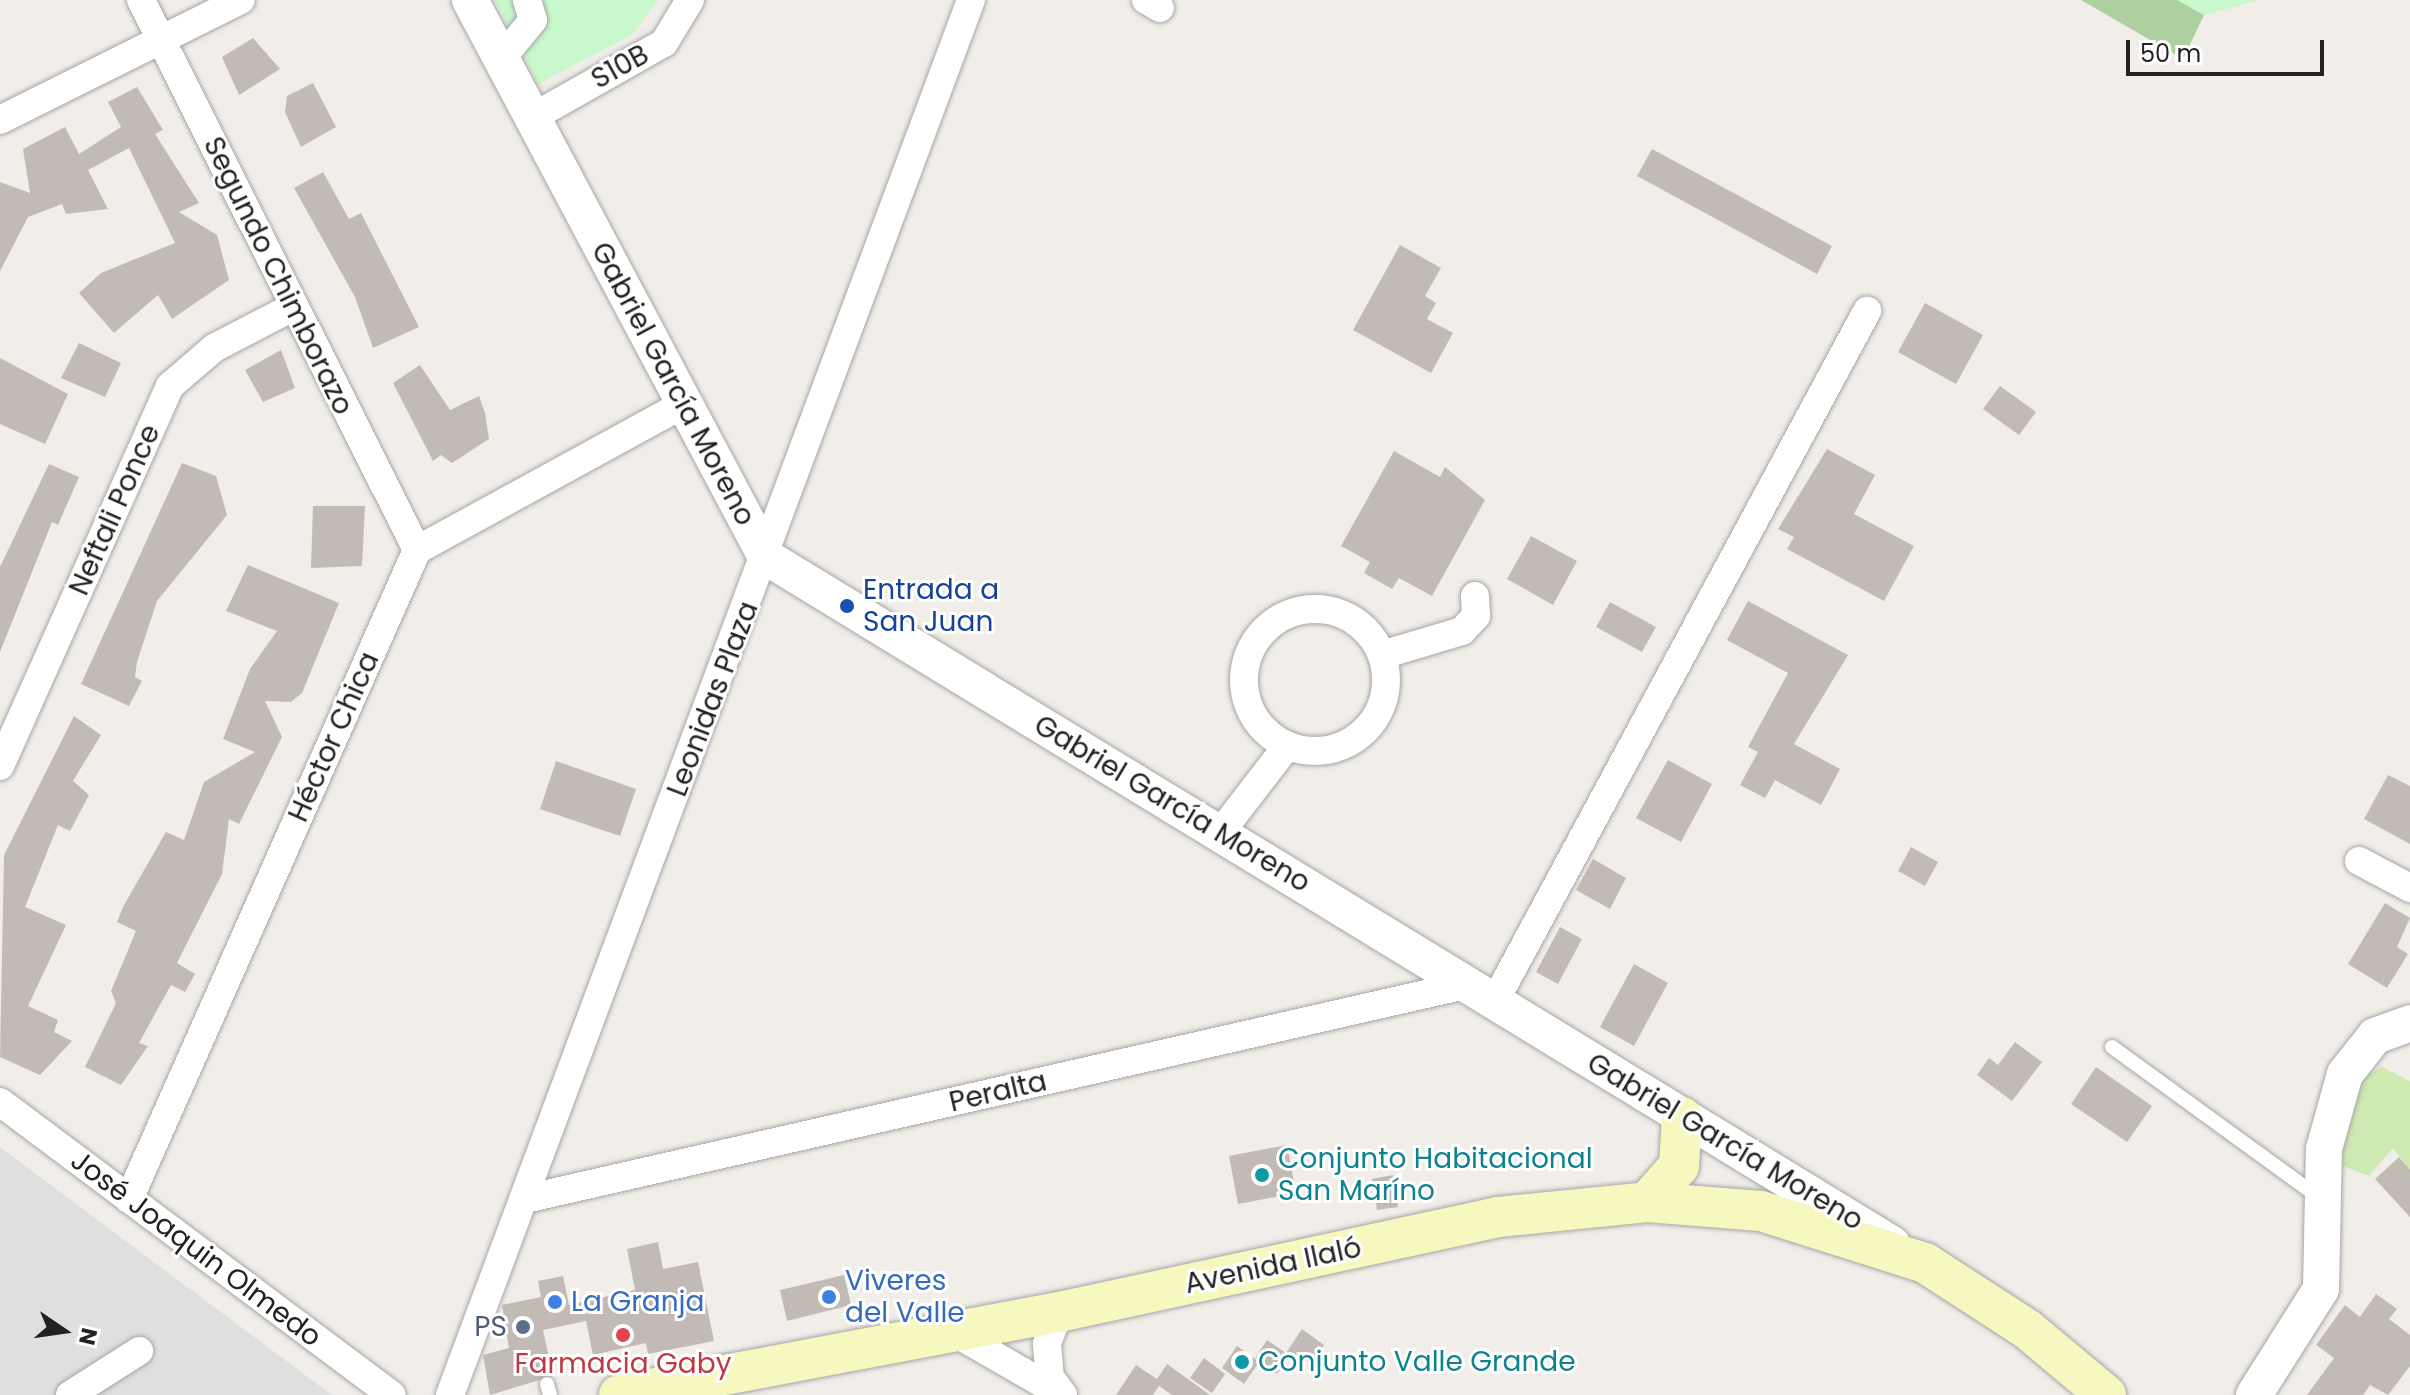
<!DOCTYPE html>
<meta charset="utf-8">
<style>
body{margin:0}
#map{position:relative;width:2410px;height:1395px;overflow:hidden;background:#f1eee9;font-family:Poppins,sans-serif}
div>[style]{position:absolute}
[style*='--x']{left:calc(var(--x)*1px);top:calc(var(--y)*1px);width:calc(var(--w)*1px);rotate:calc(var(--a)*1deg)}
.residential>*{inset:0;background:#e0dfdf}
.grass>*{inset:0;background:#cee9b1}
.forest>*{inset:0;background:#aecf9f}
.park>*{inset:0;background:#c9f8cc}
.building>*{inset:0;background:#c2bbb5}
.roads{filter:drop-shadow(0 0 2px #a6a6a6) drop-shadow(0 0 2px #a6a6a6)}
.service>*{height:14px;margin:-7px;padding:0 7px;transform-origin:7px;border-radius:7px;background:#fff}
.minor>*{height:28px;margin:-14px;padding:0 14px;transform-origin:14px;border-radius:14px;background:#fff}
.minor>.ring{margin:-14px;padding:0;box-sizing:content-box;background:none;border:28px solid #fff;border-radius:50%}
.tertiary>*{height:36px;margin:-18px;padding:0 18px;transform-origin:18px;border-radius:18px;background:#fff}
.secondary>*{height:40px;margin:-20px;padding:0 20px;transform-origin:20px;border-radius:20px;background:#f6f8c0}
.dots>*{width:22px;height:22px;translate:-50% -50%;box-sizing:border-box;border:4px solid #fff;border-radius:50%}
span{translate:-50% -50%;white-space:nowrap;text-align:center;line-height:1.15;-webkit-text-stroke:6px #fff;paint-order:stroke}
.street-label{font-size:28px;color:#222}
.transit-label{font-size:28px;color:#164399}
.left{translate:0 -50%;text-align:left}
.culture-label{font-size:28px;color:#0d838f}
.shop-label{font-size:28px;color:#366cbe}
.service-label{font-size:28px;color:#4e5e75}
.right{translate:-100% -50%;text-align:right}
.health-label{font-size:28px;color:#be3a42}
.north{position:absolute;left:24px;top:1291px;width:80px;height:80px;-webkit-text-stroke:6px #fff;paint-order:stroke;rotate:103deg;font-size:22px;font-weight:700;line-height:32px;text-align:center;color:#222}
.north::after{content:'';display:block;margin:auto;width:28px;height:36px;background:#222;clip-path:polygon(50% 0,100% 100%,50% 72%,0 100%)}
.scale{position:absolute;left:2126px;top:40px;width:198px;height:36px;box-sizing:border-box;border:4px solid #222;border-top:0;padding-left:10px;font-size:24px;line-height:28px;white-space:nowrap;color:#222;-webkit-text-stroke:6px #fff;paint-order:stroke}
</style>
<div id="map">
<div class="residential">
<div style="clip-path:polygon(0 1147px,332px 1395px,0 1395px)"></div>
</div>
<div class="grass">
<div style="clip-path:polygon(2382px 1067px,2410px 1081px,2410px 1171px,2393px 1148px,2369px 1176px,2343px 1166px,2343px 1128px,2363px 1076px)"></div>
</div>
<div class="forest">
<div style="clip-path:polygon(2081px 0,2178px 0,2204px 15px,2183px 59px)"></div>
</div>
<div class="park">
<div style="clip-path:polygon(495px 0,658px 0,632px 35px,538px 84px)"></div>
<div style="clip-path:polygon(2177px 0,2260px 0,2204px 15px)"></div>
</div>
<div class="building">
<div style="clip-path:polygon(253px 38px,280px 69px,239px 95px,222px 57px)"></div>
<div style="clip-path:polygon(313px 83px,336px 127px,301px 147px,285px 112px,287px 96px)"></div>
<div style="clip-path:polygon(137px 87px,163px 130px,155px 134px,199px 203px,179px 212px,217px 235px,229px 280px,172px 319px,158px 295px,114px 333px,79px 293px,101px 273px,175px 243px,129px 148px,88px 170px,108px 209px,66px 214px,62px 204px,28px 217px,0 271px,0 182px,30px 193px,23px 149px,65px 127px,79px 154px,121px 127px,108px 102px)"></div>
<div style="clip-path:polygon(1652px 149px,1832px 246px,1817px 274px,1637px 176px)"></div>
<div style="clip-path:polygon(323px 172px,349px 219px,361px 213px,419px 327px,373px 348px,355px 297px,294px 188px)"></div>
<div style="clip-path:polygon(1400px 245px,1441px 268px,1425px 296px,1436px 303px,1427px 319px,1453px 333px,1431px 373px,1353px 330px)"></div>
<div style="clip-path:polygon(1925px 303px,1983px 335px,1956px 384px,1898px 352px)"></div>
<div style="clip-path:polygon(79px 343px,121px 363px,105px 397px,61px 378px)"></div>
<div style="clip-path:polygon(281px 350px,295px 388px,263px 402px,245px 370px)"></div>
<div style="clip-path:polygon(0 358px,68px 394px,45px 444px,0 424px)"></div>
<div style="clip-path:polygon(420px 365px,450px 410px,479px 396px,485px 413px,489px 439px,452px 463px,441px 455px,433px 461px,393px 383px)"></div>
<div style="clip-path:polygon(2000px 386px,2036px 412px,2019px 435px,1983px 409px)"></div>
<div style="clip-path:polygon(1827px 449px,1875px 475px,1854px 514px,1914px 546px,1884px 601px,1787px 549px,1794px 537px,1778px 529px)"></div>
<div style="clip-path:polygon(1394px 451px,1440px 477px,1445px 467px,1485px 500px,1432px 596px,1399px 578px,1392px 589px,1364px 573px,1370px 562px,1341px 546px)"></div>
<div style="clip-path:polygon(182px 463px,216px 476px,227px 515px,157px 601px,137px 662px,135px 677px,142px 681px,129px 706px,81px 684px)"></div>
<div style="clip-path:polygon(49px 464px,79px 477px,58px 525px,52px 522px,0 652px,0 567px)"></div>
<div style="clip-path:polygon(313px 506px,365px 506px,362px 566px,311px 568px)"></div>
<div style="clip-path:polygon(1531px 536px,1577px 561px,1553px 605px,1507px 579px)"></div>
<div style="clip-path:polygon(248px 565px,339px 603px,302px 693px,291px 702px,265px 701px,282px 737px,239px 824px,229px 819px,222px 874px,177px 963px,195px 974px,185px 992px,171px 985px,139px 1043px,148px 1046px,121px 1085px,85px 1067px,116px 1003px,111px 991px,136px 931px,117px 922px,124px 905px,166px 832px,184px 840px,204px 782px,255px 752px,223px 739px,250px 669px,277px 631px,226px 611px)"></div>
<div style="clip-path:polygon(1748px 601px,1848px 655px,1794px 744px,1840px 769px,1821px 805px,1775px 780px,1765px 798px,1740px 785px,1758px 752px,1748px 747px,1788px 673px,1727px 640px)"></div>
<div style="clip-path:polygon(1610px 602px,1656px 627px,1642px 652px,1596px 627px)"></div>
<div style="clip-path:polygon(74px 716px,101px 735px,73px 781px,89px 795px,70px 831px,58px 825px,25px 907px,66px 925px,28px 1006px,58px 1020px,54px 1032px,72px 1041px,40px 1075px,0 1057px,4px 855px)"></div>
<div style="clip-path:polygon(1668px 760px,1712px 784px,1681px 842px,1636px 818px)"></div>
<div style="clip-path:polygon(556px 761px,636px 789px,620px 836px,540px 809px)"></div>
<div style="clip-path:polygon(2388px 775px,2410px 786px,2410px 844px,2364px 819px)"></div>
<div style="clip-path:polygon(1911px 847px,1938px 862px,1925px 886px,1898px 871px)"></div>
<div style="clip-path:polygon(1593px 859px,1626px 878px,1610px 909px,1576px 890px)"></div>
<div style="clip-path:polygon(2385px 903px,2410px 918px,2397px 947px,2408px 954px,2387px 988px,2348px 964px)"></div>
<div style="clip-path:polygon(1560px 927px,1582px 939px,1558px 984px,1536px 972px)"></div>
<div style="clip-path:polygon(1634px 964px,1668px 983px,1634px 1046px,1600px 1027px)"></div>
<div style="clip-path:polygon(2015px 1042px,2042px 1062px,2012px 1101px,1977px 1075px,1989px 1058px,1998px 1065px)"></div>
<div style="clip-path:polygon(2096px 1067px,2152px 1106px,2127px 1142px,2071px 1104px)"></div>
<div style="clip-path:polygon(1287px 1145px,1296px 1193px,1238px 1204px,1229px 1156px)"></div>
<div style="clip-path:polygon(2399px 1157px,2410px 1170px,2410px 1217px,2375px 1179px)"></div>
<div style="clip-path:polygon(1393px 1175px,1398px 1207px,1377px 1210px,1372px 1179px)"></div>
<div style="clip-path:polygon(658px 1242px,663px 1269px,698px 1262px,714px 1341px,648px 1354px,646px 1343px,593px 1355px,586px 1321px,543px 1330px,553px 1376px,490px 1395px,483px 1355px,509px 1348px,502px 1305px,541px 1297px,538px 1281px,563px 1276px,569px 1305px,635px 1290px,627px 1249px)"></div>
<div style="clip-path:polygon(844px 1275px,851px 1305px,787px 1321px,780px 1290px)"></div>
<div style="clip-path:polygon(2376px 1294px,2397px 1309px,2389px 1319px,2410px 1335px,2410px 1366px,2388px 1395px,2370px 1385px,2363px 1395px,2307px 1395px,2334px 1358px,2316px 1345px,2345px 1305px,2360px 1317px)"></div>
<div style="clip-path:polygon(1302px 1329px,1324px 1345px,1311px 1363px,1286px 1353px)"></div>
<div style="clip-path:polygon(1267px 1340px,1290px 1356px,1277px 1374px,1255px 1358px)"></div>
<div style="clip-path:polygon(1237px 1346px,1259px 1362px,1244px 1384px,1222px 1368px)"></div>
<div style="clip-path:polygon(1204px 1358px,1225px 1374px,1212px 1393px,1190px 1378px)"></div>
<div style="clip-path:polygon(1167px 1364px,1210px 1395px,1172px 1395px,1159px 1386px,1153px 1395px,1116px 1395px,1136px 1365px,1157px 1379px)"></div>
</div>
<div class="roads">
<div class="service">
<div style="--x:2112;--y:1047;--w:257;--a:36"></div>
<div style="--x:547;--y:1384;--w:11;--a:75"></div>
</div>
<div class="minor">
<div style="--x:141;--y:0;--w:615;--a:63.35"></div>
<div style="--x:1146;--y:0;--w:16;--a:30"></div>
<div style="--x:501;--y:59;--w:50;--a:-50.6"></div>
<div style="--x:533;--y:20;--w:21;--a:-107"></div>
<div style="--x:533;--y:117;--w:150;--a:-29.5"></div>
<div style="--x:664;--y:43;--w:50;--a:-58.8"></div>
<div style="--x:0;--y:120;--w:269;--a:-26.5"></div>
<div class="ring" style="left:1244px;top:609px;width:114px;height:114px"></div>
<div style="--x:1382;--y:655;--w:84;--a:-16.7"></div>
<div style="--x:1462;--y:631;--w:21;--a:-47"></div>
<div style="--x:1476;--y:616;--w:20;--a:-93"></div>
<div style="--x:0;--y:766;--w:416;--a:-65.9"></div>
<div style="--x:170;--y:386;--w:58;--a:-40.8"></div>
<div style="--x:214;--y:348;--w:87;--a:-27.5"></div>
<div style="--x:1220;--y:833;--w:110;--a:-52.4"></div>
<div style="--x:2359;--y:861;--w:58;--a:27.9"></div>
<div style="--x:1496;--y:999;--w:782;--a:-61.66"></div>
<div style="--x:0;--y:1102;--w:489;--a:36.8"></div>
<div style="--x:129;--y:1199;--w:710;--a:-66.07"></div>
<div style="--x:417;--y:550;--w:300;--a:-28.7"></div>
<div style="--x:525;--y:1199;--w:969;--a:-12.82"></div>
<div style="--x:1059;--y:1312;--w:34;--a:111"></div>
<div style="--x:1047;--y:1344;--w:33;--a:85"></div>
<div style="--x:1050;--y:1377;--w:22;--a:54"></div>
<div style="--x:950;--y:1330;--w:130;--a:29.9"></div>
<div style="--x:70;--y:1395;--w:82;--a:-32.5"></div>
<div style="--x:450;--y:1395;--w:1489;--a:-69.52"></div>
</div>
<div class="tertiary">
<div style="--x:470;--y:0;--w:631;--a:62.01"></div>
<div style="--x:766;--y:557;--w:1319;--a:31.39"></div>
<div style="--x:2254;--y:1395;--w:125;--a:-57.7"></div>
<div style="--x:2321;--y:1289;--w:140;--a:-88.8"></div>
<div style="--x:2324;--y:1149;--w:78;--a:-74.4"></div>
<div style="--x:2345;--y:1074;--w:48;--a:-51.7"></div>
<div style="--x:2375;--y:1036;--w:37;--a:-20"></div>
</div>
<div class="secondary">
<div style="--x:1647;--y:1202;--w:48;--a:-48.4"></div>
<div style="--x:1679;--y:1166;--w:49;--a:-86.5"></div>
<div style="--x:619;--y:1395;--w:448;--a:-10.7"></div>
<div style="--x:1059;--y:1312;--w:449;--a:-12.2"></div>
<div style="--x:1498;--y:1217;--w:150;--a:-5.7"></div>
<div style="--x:1647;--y:1202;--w:114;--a:4.5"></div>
<div style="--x:1761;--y:1211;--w:172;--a:17.6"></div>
<div style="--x:1925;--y:1263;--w:121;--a:32.9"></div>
<div style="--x:2027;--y:1329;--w:103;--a:39.9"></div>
</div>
</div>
<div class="dots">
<div style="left:847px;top:606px;background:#1a4fb4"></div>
<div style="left:1262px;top:1175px;background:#0f9aa8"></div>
<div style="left:829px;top:1297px;background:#3f7fe0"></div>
<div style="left:555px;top:1302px;background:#3f7fe0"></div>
<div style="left:523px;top:1327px;background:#5c6f8a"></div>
<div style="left:623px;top:1335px;background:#e0444e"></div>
<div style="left:1242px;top:1362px;background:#0f9aa8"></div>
</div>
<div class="street-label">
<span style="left:620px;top:67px;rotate:-29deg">S10B</span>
<span style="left:278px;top:276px;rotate:64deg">Segundo Chimborazo</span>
<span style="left:673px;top:384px;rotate:62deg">Gabriel García Moreno</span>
<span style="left:115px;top:510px;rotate:-66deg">Neftali Ponce</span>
<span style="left:713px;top:699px;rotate:-69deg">Leonidas Plaza</span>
<span style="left:334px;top:737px;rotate:-66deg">Héctor Chica</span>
<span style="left:1172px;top:804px;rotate:31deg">Gabriel García Moreno</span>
<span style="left:998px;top:1092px;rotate:-13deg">Peralta</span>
<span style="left:1725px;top:1142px;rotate:31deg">Gabriel García Moreno</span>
<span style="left:196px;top:1249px;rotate:37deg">José Joaquin Olmedo</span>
<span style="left:1273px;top:1266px;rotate:-12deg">Avenida Ilaló</span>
</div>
<div class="transit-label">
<span class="left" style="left:863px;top:606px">Entrada a<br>San Juan</span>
</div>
<div class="culture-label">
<span class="left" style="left:1278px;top:1175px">Conjunto Habitacional<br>San Maríno</span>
<span class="left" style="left:1258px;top:1362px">Conjunto Valle Grande</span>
</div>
<div class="shop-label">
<span class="left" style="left:845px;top:1297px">Viveres<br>del Valle</span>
<span class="left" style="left:571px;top:1302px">La Granja</span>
</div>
<div class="service-label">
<span class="right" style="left:507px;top:1327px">PS</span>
</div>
<div class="health-label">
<span style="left:623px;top:1364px">Farmacia Gaby</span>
</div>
<div class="north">N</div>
<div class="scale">50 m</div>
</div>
